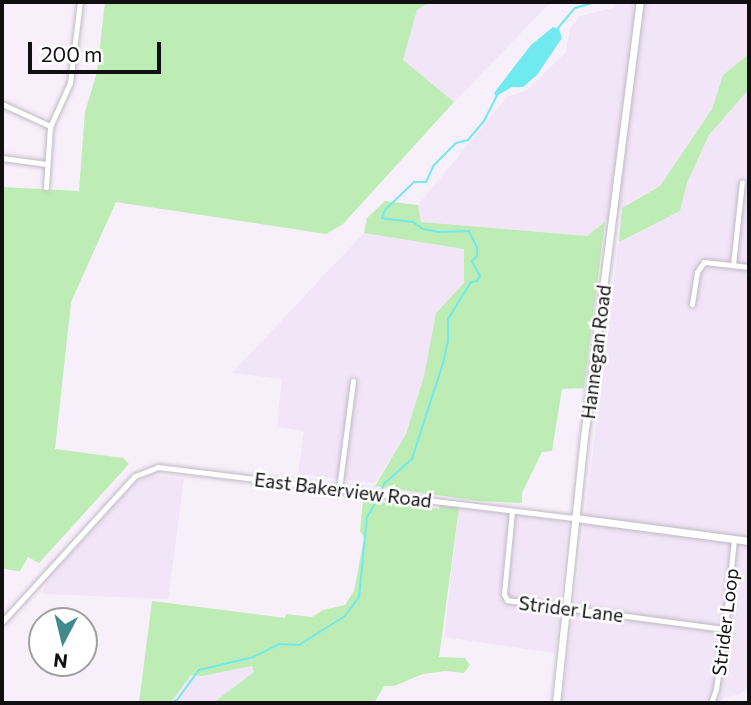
<!DOCTYPE html>
<style>
body{margin:0}
#map{position:relative;width:751px;height:705px;overflow:hidden;background:#f7f0fb;font-family:Commissioner,sans-serif}
div>[style]{position:absolute}
[style*='--x']{left:calc(var(--x)*1px);top:calc(var(--y)*1px);width:calc(var(--w)*1px);rotate:calc(var(--a)*1deg)}
.built>*{inset:0;background:#f1e5f7}
.green>*{inset:0;background:#beecb5}
.water>*{inset:0;background:#70eaee}
.stream>*{height:2px;margin:-1px;padding:0 1px;transform-origin:1px;border-radius:1px;background:#70eaee}
.roads{filter:drop-shadow(0 0 2px #c0b9c4) drop-shadow(0 0 2px #c0b9c4)}
.minor>*{height:5px;margin:-2.5px;padding:0 2.5px;transform-origin:2.5px;border-radius:2.5px;background:#fff}
.major>*{height:7px;margin:-3.5px;padding:0 3.5px;transform-origin:3.5px;border-radius:3.5px;background:#fff}
span{translate:-50% -50%;white-space:nowrap;text-align:center;line-height:1.15;-webkit-text-stroke:5px #fff;paint-order:stroke}
.street-label{font-size:19px;color:#110f12}
.frame{position:absolute;inset:0;border:4px solid #110f12;pointer-events:none}
.north{position:absolute;left:28px;top:607px;width:70px;height:70px;box-sizing:border-box;background:#fff;border:2px solid #a09fa0;border-radius:50%;rotate:187deg;font-size:19px;font-weight:700;line-height:28px;text-align:center;color:#110f12}
.north::after{content:'';display:block;margin:auto;width:24px;height:32px;background:#41898a;clip-path:polygon(50% 0,100% 100%,50% 72%,0 100%)}
.scale{position:absolute;left:28px;top:42px;width:133px;height:32px;box-sizing:border-box;border:4px solid #110f12;border-top:0;padding-left:9px;font-size:21px;line-height:24px;white-space:nowrap;color:#110f12;-webkit-text-stroke:5px #fff;paint-order:stroke}
</style>
<div id="map">
<div class="built">
<div style="clip-path:polygon(430px 2px,551px 2px,454px 102px,403px 60px,417px 10px)"></div>
<div style="clip-path:polygon(615px 2px,749px 2px,749px 54px,723px 75px,712px 109px,660px 186px,629px 203px,587px 236px,421px 222px,418px 205px,507px 97px,526px 91px,566px 52px,570px 29px,580px 16px,613px 8px)"></div>
<div style="clip-path:polygon(749px 89px,749px 685px,740px 694px,724px 698px,719px 703px,562px 703px,619px 242px,680px 211px,687px 183px,709px 135px)"></div>
<div style="clip-path:polygon(364px 233px,465px 249px,464px 283px,436px 313px,424px 376px,406px 434px,375px 483px,298px 474px,304px 431px,277px 427px,282px 379px,232px 373px)"></div>
<div style="clip-path:polygon(150px 475px,184px 479px,168px 599px,43px 594px,46px 581px,135px 483px)"></div>
<div style="clip-path:polygon(459px 508px,568px 522px,555px 653px,444px 637px)"></div>
<div style="clip-path:polygon(252px 666px,254px 672px,213px 703px,170px 703px,191px 675px,202px 676px)"></div>
</div>
<div class="green">
<div style="clip-path:polygon(105px 2px,430px 2px,417px 10px,403px 60px,454px 102px,343px 224px,326px 234px,116px 202px,71px 302px,55px 449px,123px 458px,129px 464px,39px 563px,28px 557px,20px 571px,9px 570px,2px 568px,2px 187px,79px 191px,85px 112px,97px 72px)"></div>
<div style="clip-path:polygon(749px 54px,749px 89px,709px 135px,687px 183px,680px 211px,619px 242px,622px 208px,660px 186px,712px 109px,723px 75px)"></div>
<div style="clip-path:polygon(385px 201px,418px 205px,421px 222px,587px 236px,605px 222px,584px 388px,562px 389px,552px 451px,542px 452px,522px 493px,522px 503px,478px 501px,375px 486px,406px 434px,424px 376px,436px 313px,464px 283px,464px 249px,364px 233px,367px 218px)"></div>
<div style="clip-path:polygon(363px 500px,439px 509px,440px 505px,459px 508px,439px 657px,465px 658px,470px 665px,464px 673px,445px 671px,423px 674px,394px 686px,384px 686px,374px 703px,213px 703px,254px 672px,252px 666px,202px 676px,191px 675px,170px 703px,139px 703px,152px 601px,285px 618px,286px 614px,312px 617px,323px 610px,345px 605px,354px 591px,364px 538px,360px 531px)"></div>
</div>
<div class="water">
<div style="clip-path:polygon(553px 27px,559px 29px,562px 38px,537px 75px,523px 87px,512px 87px,496px 96px,494px 93px,531px 45px)"></div>
</div>
<div class="stream">
<div style="--x:558;--y:28;--w:26;--a:-50"></div>
<div style="--x:575;--y:8;--w:22;--a:-16"></div>
<div style="--x:381;--y:492;--w:9;--a:-69"></div>
<div style="--x:384;--y:484;--w:38;--a:-42"></div>
<div style="--x:412;--y:459;--w:101;--a:-72.1"></div>
<div style="--x:443;--y:363;--w:23;--a:-77"></div>
<div style="--x:448;--y:341;--w:22;--a:-90"></div>
<div style="--x:448;--y:319;--w:44;--a:-58.1"></div>
<div style="--x:471;--y:282;--w:6;--a:-9"></div>
<div style="--x:477;--y:281;--w:6;--a:-59"></div>
<div style="--x:480;--y:276;--w:17;--a:-118"></div>
<div style="--x:472;--y:261;--w:7;--a:-45"></div>
<div style="--x:477;--y:256;--w:9;--a:-90"></div>
<div style="--x:477;--y:247;--w:18;--a:-117"></div>
<div style="--x:469;--y:231;--w:30;--a:178"></div>
<div style="--x:439;--y:232;--w:16;--a:-169"></div>
<div style="--x:423;--y:229;--w:12;--a:-145"></div>
<div style="--x:413;--y:222;--w:31;--a:-173"></div>
<div style="--x:382;--y:218;--w:9;--a:-69"></div>
<div style="--x:385;--y:210;--w:40;--a:-44"></div>
<div style="--x:414;--y:182;--w:12;--a:0"></div>
<div style="--x:426;--y:182;--w:19;--a:-65"></div>
<div style="--x:434;--y:165;--w:31;--a:-45"></div>
<div style="--x:456;--y:143;--w:12;--a:-14"></div>
<div style="--x:468;--y:140;--w:25;--a:-50"></div>
<div style="--x:484;--y:121;--w:30;--a:-63"></div>
<div style="--x:171;--y:703;--w:7;--a:-27"></div>
<div style="--x:177;--y:700;--w:37;--a:-54"></div>
<div style="--x:199;--y:670;--w:56;--a:-13.5"></div>
<div style="--x:253;--y:657;--w:30;--a:-26"></div>
<div style="--x:280;--y:644;--w:19;--a:3"></div>
<div style="--x:299;--y:645;--w:54;--a:-32.2"></div>
<div style="--x:345;--y:616;--w:24;--a:-54"></div>
<div style="--x:359;--y:597;--w:80;--a:-84.3"></div>
<div style="--x:367;--y:517;--w:23;--a:-59"></div>
</div>
<div class="roads">
<div class="minor">
<div style="--x:2;--y:104;--w:53;--a:24.6"></div>
<div style="--x:2;--y:158;--w:45;--a:7.6"></div>
<div style="--x:46;--y:187;--w:60;--a:-86.2"></div>
<div style="--x:50;--y:127;--w:48;--a:-65.6"></div>
<div style="--x:70;--y:83;--w:82;--a:-83"></div>
<div style="--x:733;--y:265;--w:83;--a:-83.8"></div>
<div style="--x:692;--y:304;--w:32;--a:-81"></div>
<div style="--x:697;--y:272;--w:12;--a:-55"></div>
<div style="--x:704;--y:262;--w:45;--a:6.3"></div>
<div style="--x:339;--y:489;--w:109;--a:-82.6"></div>
<div style="--x:512;--y:511;--w:83;--a:95.5"></div>
<div style="--x:504;--y:594;--w:7;--a:63"></div>
<div style="--x:507;--y:600;--w:220;--a:7.6"></div>
<div style="--x:2;--y:622;--w:197;--a:-47.7"></div>
<div style="--x:135;--y:476;--w:25;--a:-21"></div>
<div style="--x:158;--y:467;--w:420;--a:7"></div>
<div style="--x:711;--y:703;--w:15;--a:-70"></div>
<div style="--x:716;--y:689;--w:61;--a:-81.5"></div>
<div style="--x:725;--y:629;--w:90;--a:-84.3"></div>
</div>
<div class="major">
<div style="--x:575;--y:518;--w:176;--a:7.5"></div>
<div style="--x:556;--y:703;--w:267;--a:-84"></div>
<div style="--x:584;--y:437;--w:439;--a:-82.7"></div>
</div>
</div>
<div class="street-label">
<span style="left:596px;top:352px;rotate:-83deg">Hannegan Road</span>
<span style="left:343px;top:490px;rotate:7deg">East Bakerview Road</span>
<span style="left:571px;top:609px;rotate:7deg">Strider Lane</span>
<span style="left:725px;top:622px;rotate:-83deg">Strider Loop</span>
</div>
<div class="frame"></div>
<div class="north">N</div>
<div class="scale">200 m</div>
</div>
